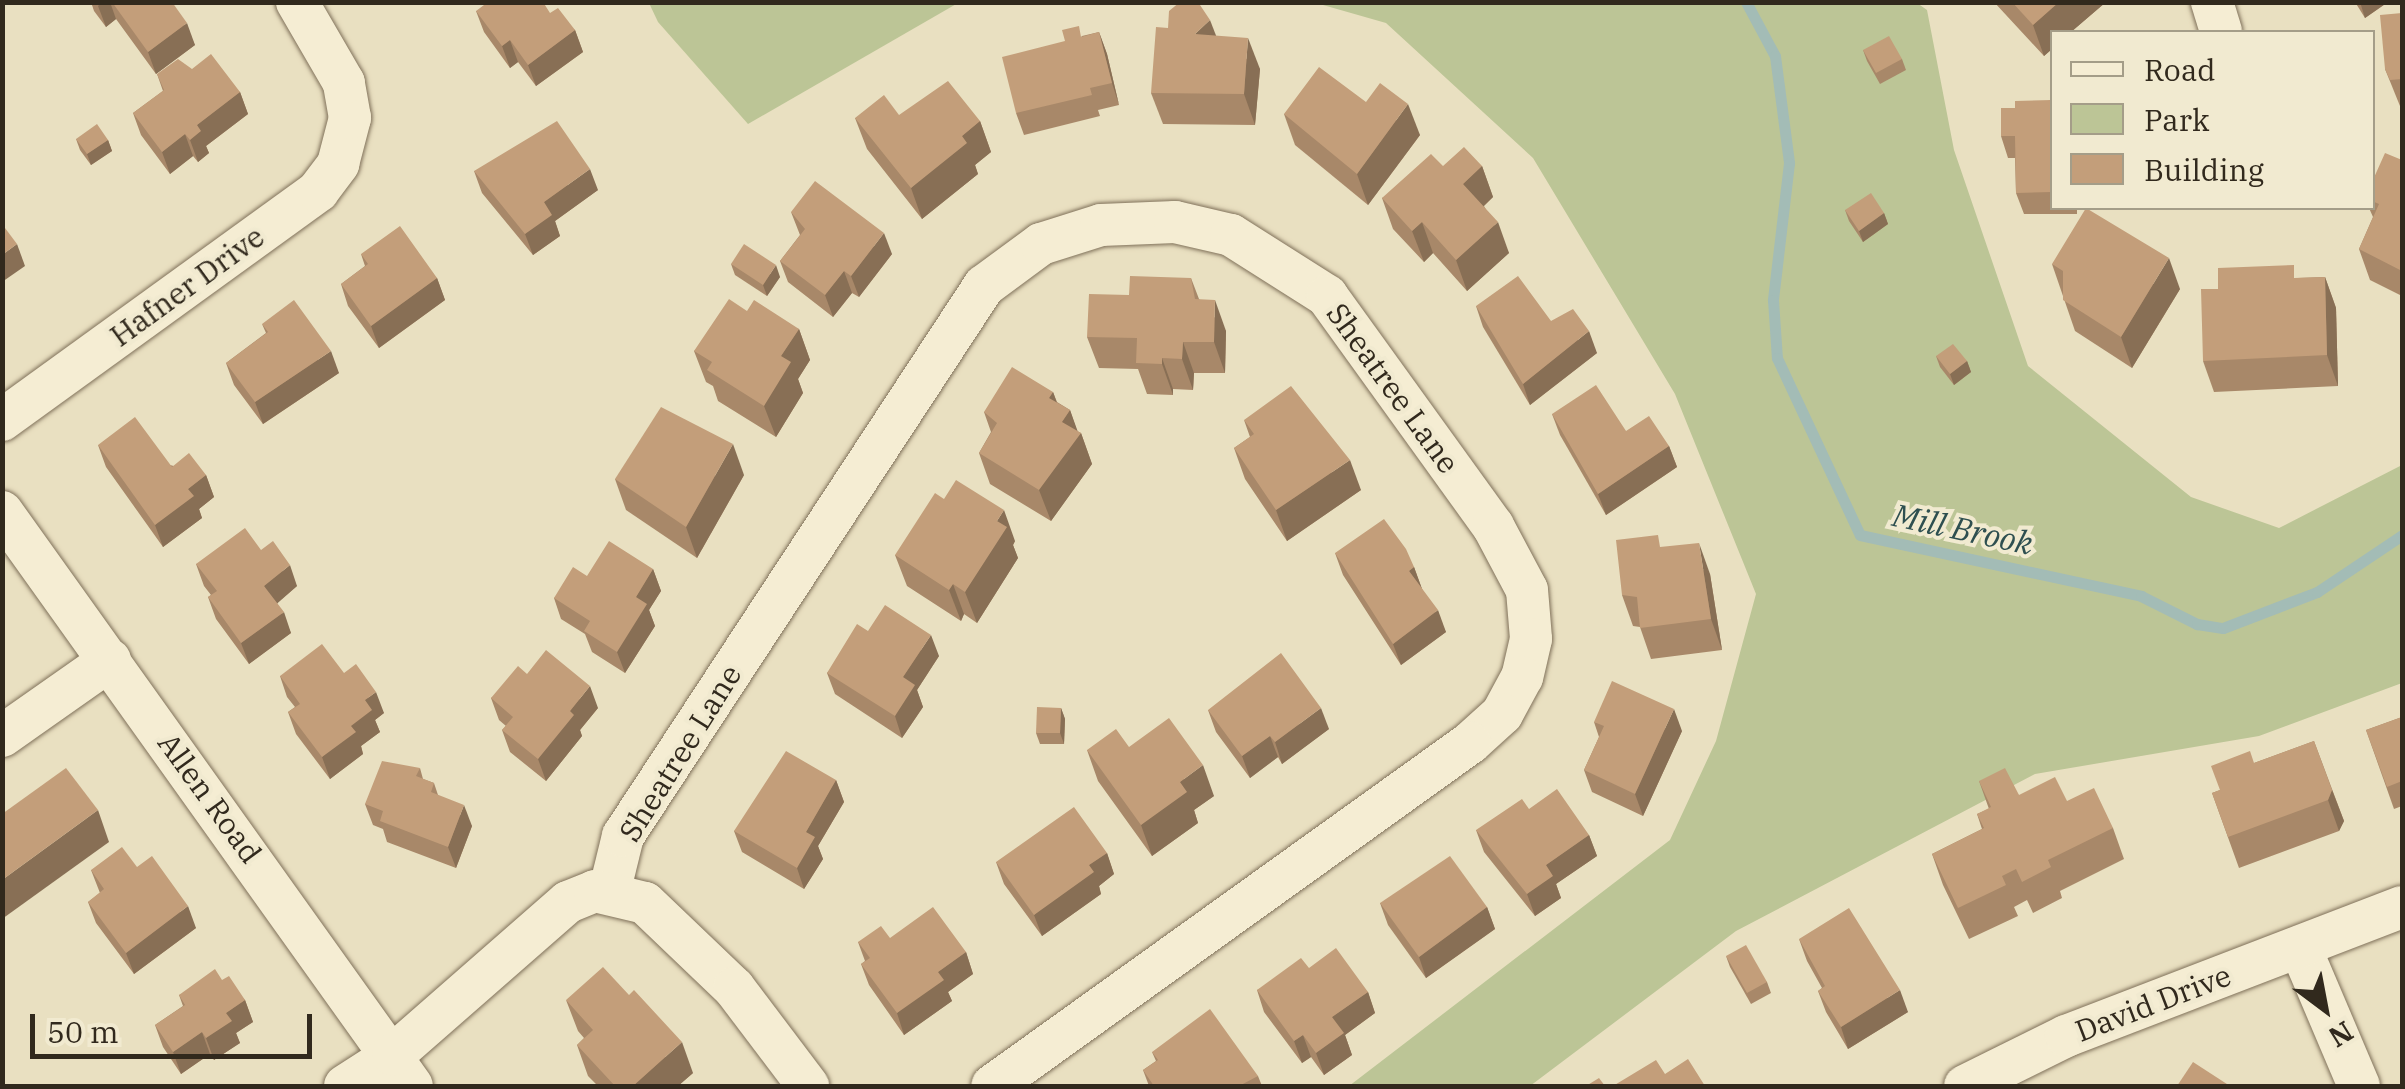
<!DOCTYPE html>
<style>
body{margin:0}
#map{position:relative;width:2405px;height:1089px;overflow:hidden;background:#e9e0c1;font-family:"IBM Plex Serif",serif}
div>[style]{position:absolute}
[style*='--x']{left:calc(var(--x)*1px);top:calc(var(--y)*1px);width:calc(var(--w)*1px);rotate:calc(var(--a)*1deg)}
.green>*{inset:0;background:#bcc596}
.stream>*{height:11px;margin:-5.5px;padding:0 5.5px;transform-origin:5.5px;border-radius:5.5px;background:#a3bcb6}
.roads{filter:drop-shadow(0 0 2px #80715a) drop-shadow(0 0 2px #80715a)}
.minor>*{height:42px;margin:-21px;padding:0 21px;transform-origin:21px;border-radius:21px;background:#f5edd3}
.wall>*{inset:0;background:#a88869}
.shaded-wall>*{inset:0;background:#886f55}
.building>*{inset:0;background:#c39e7a}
span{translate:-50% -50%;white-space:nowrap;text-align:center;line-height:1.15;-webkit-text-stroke:8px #f1ead0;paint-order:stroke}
.street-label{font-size:30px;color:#31291d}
.water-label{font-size:32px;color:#2e4f50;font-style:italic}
.frame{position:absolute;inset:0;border:5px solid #31291d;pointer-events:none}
.legend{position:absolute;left:2050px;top:30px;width:325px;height:180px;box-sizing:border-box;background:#f1ead0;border:2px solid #a49d88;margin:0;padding:12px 18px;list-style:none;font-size:30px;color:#31291d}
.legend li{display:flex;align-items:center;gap:20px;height:50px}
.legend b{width:50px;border:2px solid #a49d88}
.north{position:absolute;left:2275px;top:959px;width:100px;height:100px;-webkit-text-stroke:8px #f1ead0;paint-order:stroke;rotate:148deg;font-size:28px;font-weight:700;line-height:40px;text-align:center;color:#31291d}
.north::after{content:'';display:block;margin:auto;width:35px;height:45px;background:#31291d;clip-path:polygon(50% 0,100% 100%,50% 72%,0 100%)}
.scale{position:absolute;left:30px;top:1014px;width:282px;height:45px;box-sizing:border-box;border:5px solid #31291d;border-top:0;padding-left:12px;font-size:30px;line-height:35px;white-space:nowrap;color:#31291d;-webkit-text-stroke:8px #f1ead0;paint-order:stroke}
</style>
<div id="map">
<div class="green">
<div style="clip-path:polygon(649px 3px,958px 3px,748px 124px,658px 22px)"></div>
<div style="clip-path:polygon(1316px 3px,1917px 3px,1927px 10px,1954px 150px,2028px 366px,2191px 497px,2279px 528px,2402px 465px,2402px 683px,2259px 736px,2035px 774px,1736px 931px,1530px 1086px,1349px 1086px,1670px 840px,1716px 741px,1756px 594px,1675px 394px,1533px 158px,1386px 23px)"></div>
</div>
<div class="stream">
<div style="--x:1746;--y:2;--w:61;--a:61.8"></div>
<div style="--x:1775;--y:56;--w:108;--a:82.5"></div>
<div style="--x:1789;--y:163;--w:138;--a:96.7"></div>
<div style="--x:1773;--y:300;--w:58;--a:86.1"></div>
<div style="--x:1777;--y:358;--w:195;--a:64.9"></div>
<div style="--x:1860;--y:535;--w:288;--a:12.2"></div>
<div style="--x:2141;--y:596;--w:63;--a:26.6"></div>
<div style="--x:2197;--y:624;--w:26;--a:9"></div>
<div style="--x:2223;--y:628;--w:101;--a:-21"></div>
<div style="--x:2317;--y:592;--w:102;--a:-33.8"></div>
</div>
<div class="roads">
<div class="minor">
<div style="--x:2212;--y:2;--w:31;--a:73"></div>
<div style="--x:2;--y:420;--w:390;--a:-35.9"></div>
<div style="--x:318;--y:191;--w:34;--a:-53"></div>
<div style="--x:338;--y:164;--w:48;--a:-75.4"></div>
<div style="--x:350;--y:118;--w:36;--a:-100"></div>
<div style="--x:344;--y:83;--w:94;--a:-120.1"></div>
<div style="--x:2;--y:512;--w:705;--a:54.46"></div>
<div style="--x:2;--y:736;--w:132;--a:-35.1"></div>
<div style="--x:609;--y:893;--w:59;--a:-76.2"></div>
<div style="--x:623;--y:836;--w:658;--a:-56.72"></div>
<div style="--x:984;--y:286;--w:71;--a:-36.4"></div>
<div style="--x:1041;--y:244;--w:63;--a:-17.6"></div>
<div style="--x:1101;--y:225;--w:74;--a:-2.3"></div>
<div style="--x:1175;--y:222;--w:57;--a:13.1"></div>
<div style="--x:1231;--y:235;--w:114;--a:32.4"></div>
<div style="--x:1327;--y:296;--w:284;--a:54.2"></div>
<div style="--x:1493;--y:526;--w:72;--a:62"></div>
<div style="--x:1527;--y:590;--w:49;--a:85.3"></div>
<div style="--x:1531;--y:639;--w:39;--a:103"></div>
<div style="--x:1522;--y:677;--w:42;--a:118.4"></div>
<div style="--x:1502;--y:714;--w:43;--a:137.8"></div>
<div style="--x:1470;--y:743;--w:588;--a:144.34"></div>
<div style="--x:2300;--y:947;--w:151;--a:67"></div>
<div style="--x:345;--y:1086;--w:57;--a:-32.9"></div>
<div style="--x:393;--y:1055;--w:232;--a:-41.2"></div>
<div style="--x:568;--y:902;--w:29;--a:-22"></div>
<div style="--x:595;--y:891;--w:51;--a:13.5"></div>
<div style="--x:645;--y:903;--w:123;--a:43.7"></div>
<div style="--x:734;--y:988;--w:123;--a:52.9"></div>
<div style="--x:1965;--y:1086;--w:113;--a:-26.3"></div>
<div style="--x:2066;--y:1036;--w:360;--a:-21"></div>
</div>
</div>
<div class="wall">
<div style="clip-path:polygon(91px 2px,172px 2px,195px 45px,156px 74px,116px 19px,106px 27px,94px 11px)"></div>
<div style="clip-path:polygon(1994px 2px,2106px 2px,2071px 32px,2052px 32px,2052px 49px,2044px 56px)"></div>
<div style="clip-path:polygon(2355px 2px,2388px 2px,2365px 18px)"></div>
<div style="clip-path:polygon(476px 11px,550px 13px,575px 30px,583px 52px,536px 86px,518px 62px,510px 68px,484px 32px)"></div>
<div style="clip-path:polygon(2402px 13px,2402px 111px,2385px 69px)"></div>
<div style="clip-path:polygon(1099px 32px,1107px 54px,1119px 105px,1098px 110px,1100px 116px,1024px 135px,1016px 113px,1082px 36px)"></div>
<div style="clip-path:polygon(1216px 36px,1260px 69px,1255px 125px,1163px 124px,1151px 93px)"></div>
<div style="clip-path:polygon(1863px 50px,1902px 59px,1906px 70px,1880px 84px,1867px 61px)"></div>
<div style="clip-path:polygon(192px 69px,240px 92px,248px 114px,206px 146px,209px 153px,198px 162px,193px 156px,170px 174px,141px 135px,133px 113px,163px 91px,157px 74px)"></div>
<div style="clip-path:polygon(2052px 100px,2052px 208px,2077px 208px,2077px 214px,2024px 214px,2016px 193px,2015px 158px,2008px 158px,2001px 136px,2015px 108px)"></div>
<div style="clip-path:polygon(1366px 102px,1420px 135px,1368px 205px,1295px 145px,1284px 114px)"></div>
<div style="clip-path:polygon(899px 115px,980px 121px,991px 152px,975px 165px,978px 174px,922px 219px,867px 149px,855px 118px)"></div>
<div style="clip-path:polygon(76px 139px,108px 140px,112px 151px,91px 165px,80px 150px)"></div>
<div style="clip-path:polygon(2402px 160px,2402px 296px,2370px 280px,2359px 249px,2373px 217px,2369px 208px,2372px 208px,2372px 182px)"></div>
<div style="clip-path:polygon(1443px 166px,1482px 166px,1493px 197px,1484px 206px,1509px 253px,1467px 291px,1433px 253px,1424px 262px,1393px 229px,1382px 198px)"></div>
<div style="clip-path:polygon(474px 171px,598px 190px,555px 221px,560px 236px,533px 255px,482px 193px)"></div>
<div style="clip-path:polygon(1845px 210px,1884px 213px,1888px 224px,1863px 242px,1849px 221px)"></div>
<div style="clip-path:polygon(791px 212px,892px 254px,859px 297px,852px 293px,833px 317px,788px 282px,780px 261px,800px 235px)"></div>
<div style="clip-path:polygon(361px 254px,437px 278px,445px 300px,379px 348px,348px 306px,341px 284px,365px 266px)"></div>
<div style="clip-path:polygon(731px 264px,780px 277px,767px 296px,735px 275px)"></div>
<div style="clip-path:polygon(2052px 264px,2180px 289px,2132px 368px,2075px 331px)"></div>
<div style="clip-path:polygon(2325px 277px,2336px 308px,2338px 386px,2214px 392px,2203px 361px,2218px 289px,2298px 278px)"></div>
<div style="clip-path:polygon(1191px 278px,1199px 299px,1226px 331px,1225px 373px,1194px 373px,1193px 390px,1173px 389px,1173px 395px,1147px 394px,1138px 369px,1099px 368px,1087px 337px,1129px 295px)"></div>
<div style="clip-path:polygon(1476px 306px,1551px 321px,1597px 353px,1530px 405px,1483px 327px)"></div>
<div style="clip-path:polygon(747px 311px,799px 329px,810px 360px,798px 379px,803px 393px,776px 437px,718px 401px,713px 386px,706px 382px,694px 351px)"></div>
<div style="clip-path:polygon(262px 324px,339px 373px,263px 424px,234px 385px,226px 363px,266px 333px)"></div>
<div style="clip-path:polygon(1936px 356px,1967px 361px,1971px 372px,1954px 385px,1940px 367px)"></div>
<div style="clip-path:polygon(1053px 392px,1057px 402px,1070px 410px,1077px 431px,1081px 433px,1092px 464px,1051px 521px,990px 484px,979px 453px,991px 432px,984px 412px)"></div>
<div style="clip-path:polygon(1552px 414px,1626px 431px,1669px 446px,1677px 467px,1606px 515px,1560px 435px)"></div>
<div style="clip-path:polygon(1244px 420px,1361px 490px,1287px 541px,1245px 479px,1234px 448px,1250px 437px)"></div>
<div style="clip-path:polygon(98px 445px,206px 475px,214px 497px,199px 509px,202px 518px,163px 547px,106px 467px)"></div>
<div style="clip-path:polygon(744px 475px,697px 558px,626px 510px,615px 479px)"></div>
<div style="clip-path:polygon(1015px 541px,1013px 545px,1018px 558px,977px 623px,964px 614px,961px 621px,907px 586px,895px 555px)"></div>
<div style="clip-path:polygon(1663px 547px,1710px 574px,1722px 650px,1651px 659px,1640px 627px,1633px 626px,1622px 595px)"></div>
<div style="clip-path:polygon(261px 550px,297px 586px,277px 603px,291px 633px,249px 664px,216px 619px,208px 597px,211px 595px,204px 586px,196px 564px)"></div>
<div style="clip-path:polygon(1335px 553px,1414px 567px,1422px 589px,1446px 632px,1401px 665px,1343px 575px)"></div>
<div style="clip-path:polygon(653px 569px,661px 591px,649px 610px,655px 626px,625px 673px,592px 652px,585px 634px,561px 619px,554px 598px,587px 576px)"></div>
<div style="clip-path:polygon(868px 631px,939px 656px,917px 690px,923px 707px,902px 738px,835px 694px,827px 673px)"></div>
<div style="clip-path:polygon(344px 673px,384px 713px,375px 720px,380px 732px,361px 746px,363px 754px,330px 779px,296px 734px,288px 712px,295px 707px,287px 697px,280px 676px)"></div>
<div style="clip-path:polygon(527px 674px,598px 708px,580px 730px,582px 736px,546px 781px,510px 752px,502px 730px,506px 726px,499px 720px,491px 698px)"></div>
<div style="clip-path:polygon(1061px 708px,1065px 719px,1064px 744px,1040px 744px,1036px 733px)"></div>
<div style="clip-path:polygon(1208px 710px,1329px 729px,1282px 764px,1278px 757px,1250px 778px,1216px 732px)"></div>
<div style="clip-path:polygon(2402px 717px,2402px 806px,2394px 809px,2366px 730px)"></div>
<div style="clip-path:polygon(1594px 722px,1682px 731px,1643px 816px,1592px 792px,1584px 770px,1599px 737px)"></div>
<div style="clip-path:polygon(2314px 741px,2344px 821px,2339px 831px,2239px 868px,2212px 793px,2220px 790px,2254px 763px)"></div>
<div style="clip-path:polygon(1129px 747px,1214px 796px,1194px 810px,1198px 823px,1152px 856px,1098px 781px,1087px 750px)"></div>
<div style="clip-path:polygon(420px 768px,423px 779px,434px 783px,438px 795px,472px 826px,456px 868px,387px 842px,383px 829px,373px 825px,365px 804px)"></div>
<div style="clip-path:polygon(836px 780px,844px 802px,818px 846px,823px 859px,804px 889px,742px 852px,734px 831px)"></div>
<div style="clip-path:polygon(1979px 781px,2019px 795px,2067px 801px,2113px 828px,2124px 859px,2060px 891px,2062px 898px,2033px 913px,2027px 900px,2014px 907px,2018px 916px,1969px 939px,1943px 885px,1932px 854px,1982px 829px,1977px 814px,1989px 809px)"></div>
<div style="clip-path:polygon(1476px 830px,1589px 835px,1597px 856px,1556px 884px,1561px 898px,1535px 916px,1484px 852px)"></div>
<div style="clip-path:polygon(1107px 853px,1114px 874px,1099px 886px,1101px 894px,1042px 936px,1004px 884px,996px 862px)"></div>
<div style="clip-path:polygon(137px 867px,196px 928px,134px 974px,96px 923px,88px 902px,100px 893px,91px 870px)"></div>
<div style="clip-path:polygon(1380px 903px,1487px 907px,1495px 929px,1426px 978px,1388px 925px)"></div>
<div style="clip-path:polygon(890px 938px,966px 952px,973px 974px,948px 992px,952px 1001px,904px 1035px,869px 985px,861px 964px,865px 961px,858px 942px)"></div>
<div style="clip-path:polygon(1799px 939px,1908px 1012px,1848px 1049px,1826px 1012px,1818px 991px,1822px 988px,1807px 961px)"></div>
<div style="clip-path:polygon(1726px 956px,1767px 982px,1771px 993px,1751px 1004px,1730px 967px)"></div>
<div style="clip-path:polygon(1309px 968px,1368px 992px,1375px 1013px,1345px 1035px,1352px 1055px,1324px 1075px,1311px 1057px,1302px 1063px,1264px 1012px,1257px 990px)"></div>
<div style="clip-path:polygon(222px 980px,245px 1000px,253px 1022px,236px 1033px,240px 1043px,214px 1060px,210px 1054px,181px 1074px,163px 1047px,155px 1025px,183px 1006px,179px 995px)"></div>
<div style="clip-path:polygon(566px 1000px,693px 1073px,678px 1086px,598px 1086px,588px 1076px,577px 1045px,584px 1038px,578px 1031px)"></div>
<div style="clip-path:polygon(1152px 1052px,1258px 1076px,1262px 1086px,1149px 1086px,1143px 1070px,1156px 1061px)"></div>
</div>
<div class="shaded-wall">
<div style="clip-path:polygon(102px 2px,110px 2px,116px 19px,106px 27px,98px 6px)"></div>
<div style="clip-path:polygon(2059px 2px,2106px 2px,2071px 32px,2052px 32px,2052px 49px,2044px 56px,2033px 25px)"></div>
<div style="clip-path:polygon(2360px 2px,2388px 2px,2365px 18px)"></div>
<div style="clip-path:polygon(1210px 20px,1222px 51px,1195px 34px)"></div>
<div style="clip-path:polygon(187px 23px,195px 45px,156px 74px,148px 52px)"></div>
<div style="clip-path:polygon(575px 30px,583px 52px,536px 86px,528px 65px)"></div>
<div style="clip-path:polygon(1099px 32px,1107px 54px,1119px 105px,1112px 83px)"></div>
<div style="clip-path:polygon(1248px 38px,1260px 69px,1255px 125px,1244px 94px)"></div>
<div style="clip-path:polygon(510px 40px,518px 62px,510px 68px,502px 46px)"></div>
<div style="clip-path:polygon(240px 92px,248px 114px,206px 146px,209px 153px,198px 162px,190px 140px,197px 125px)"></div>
<div style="clip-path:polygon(1408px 104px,1420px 135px,1368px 205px,1357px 174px)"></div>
<div style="clip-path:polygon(980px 121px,991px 152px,975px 165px,978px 174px,922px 219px,911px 188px,962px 136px)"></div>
<div style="clip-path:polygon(185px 134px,193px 156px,170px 174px,162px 152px)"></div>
<div style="clip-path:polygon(108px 140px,112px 151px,91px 165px,87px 154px)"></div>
<div style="clip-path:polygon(1482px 166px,1493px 197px,1474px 215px,1463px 184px)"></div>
<div style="clip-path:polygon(590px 169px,598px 190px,555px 221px,560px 236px,533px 255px,525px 234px,544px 202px)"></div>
<div style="clip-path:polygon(1884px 213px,1888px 224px,1863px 242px,1859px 231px)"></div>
<div style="clip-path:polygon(1422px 222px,1433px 253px,1424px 262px,1412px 231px)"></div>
<div style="clip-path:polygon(1498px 222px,1509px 253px,1467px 291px,1456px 260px)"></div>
<div style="clip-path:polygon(884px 233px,892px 254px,859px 297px,851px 276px)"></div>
<div style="clip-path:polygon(17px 244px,25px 266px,2px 282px,2px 255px)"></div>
<div style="clip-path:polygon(2169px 258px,2180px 289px,2132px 368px,2121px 337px)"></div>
<div style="clip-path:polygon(776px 265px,780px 277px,767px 296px,763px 285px)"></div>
<div style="clip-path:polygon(844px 271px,852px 293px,833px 317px,825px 295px)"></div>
<div style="clip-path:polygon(2325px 277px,2336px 308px,2338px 386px,2327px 355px)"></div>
<div style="clip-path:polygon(437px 278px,445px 300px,379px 348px,371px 326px)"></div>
<div style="clip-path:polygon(1215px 300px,1226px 331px,1225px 373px,1214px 342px)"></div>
<div style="clip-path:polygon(799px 329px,810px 360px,798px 379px,803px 393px,776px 437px,764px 406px,781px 356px)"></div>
<div style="clip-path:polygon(1589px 331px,1597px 353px,1530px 405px,1523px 384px)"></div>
<div style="clip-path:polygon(1183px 342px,1194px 373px,1193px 390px,1182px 359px)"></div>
<div style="clip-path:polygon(331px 351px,339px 373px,263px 424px,255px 402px)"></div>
<div style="clip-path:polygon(1162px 358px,1173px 389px,1173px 395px,1162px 364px)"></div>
<div style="clip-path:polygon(1967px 361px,1971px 372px,1954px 385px,1950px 374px)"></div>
<div style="clip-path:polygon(1053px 392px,1063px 420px,1070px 410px,1079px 435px,1081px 433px,1092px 464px,1051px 521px,1039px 490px,1049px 398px)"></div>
<div style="clip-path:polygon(733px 444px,744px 475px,697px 558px,686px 527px)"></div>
<div style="clip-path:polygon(1669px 446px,1677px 467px,1606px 515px,1598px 494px)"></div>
<div style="clip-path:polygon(1350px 460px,1361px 490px,1287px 541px,1276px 510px)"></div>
<div style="clip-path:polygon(206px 475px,214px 497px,199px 509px,202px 518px,163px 547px,155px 525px,188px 489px)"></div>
<div style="clip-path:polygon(1004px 510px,1015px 541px,1013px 545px,1018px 558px,977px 623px,965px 592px,997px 521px)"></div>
<div style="clip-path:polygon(1699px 543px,1710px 574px,1722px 650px,1711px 619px)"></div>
<div style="clip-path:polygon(290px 565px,297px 586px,272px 608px,264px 586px)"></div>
<div style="clip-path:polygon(1414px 567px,1422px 589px,1409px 571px)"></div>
<div style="clip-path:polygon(653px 569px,661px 591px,649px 610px,655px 626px,625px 673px,617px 652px,636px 597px)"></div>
<div style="clip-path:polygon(953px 584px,964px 614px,961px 621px,949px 590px)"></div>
<div style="clip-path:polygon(1438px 610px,1446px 632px,1401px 665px,1393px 644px)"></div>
<div style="clip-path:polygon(284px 612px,291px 633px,249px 664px,241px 643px)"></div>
<div style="clip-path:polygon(931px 635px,939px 656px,917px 690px,923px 707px,902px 738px,895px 716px,903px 677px)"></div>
<div style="clip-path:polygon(590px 686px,598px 708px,580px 730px,582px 736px,546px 781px,538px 759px,570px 711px)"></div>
<div style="clip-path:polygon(376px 692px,384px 713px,375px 720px,380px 732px,361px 746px,363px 754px,330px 779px,322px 757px,365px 700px)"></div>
<div style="clip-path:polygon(1061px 708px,1065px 719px,1064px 744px,1060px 733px)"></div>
<div style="clip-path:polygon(1321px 708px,1329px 729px,1282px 764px,1275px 742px)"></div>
<div style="clip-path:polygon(1674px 709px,1682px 731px,1643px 816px,1635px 794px)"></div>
<div style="clip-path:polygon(1270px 736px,1278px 757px,1250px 778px,1242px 756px)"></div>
<div style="clip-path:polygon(1203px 765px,1214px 796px,1194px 810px,1198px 823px,1152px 856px,1141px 825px,1180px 782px)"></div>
<div style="clip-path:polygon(836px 780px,844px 802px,818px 846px,823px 859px,804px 889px,797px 868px,806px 832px)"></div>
<div style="clip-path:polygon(2332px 790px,2344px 821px,2339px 831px,2328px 800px)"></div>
<div style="clip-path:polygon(464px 805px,472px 826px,456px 868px,448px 847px)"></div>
<div style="clip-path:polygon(98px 810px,109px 842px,2px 919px,2px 880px)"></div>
<div style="clip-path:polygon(1589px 835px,1597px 856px,1556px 884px,1561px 898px,1535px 916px,1527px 894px,1546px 865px)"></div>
<div style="clip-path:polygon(1107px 853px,1114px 874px,1099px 886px,1101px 894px,1042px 936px,1034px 915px,1089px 865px)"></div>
<div style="clip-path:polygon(188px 906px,196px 928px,134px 974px,126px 953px)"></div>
<div style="clip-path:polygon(1487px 907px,1495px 929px,1426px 978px,1419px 957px)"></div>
<div style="clip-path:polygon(966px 952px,973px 974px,948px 992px,952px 1001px,904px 1035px,897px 1013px,938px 972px)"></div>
<div style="clip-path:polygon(1900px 990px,1908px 1012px,1848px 1049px,1841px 1027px)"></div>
<div style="clip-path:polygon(1368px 992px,1375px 1013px,1345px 1035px,1352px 1055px,1324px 1075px,1316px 1053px,1332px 1017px)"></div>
<div style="clip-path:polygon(245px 1000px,253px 1022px,236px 1033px,240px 1043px,214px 1060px,206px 1038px,226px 1013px)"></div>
<div style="clip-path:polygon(202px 1032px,210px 1054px,181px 1074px,173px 1052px)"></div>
<div style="clip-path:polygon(1303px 1035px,1311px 1057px,1302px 1063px,1294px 1041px)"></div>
<div style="clip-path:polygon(682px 1042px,693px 1073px,678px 1086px,633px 1086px)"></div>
</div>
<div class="building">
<div style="clip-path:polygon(112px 2px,172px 2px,187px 23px,148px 52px)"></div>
<div style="clip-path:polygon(488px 2px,543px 2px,550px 13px,558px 8px,575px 30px,528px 65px,510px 40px,502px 46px,476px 11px)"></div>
<div style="clip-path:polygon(1180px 2px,1198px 2px,1210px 20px,1195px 34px,1248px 38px,1244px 94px,1151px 93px,1156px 27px,1168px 28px,1169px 11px)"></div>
<div style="clip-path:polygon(2012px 2px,2059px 2px,2033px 25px)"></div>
<div style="clip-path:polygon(2402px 13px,2402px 79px,2390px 80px,2385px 69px,2380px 15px)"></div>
<div style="clip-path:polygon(1079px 26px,1081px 37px,1099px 32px,1112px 83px,1090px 88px,1092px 95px,1016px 113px,1002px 57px,1065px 41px,1062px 30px)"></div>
<div style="clip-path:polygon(1889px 36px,1902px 59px,1876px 73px,1863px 50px)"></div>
<div style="clip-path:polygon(211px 54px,240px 92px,197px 125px,201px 131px,190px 140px,185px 134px,162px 152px,133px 113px,164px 90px,157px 74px,178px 59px,192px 69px)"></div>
<div style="clip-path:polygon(1319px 67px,1366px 102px,1380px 83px,1408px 104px,1357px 174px,1284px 114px)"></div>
<div style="clip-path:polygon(948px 81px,980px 121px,962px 136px,967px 143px,911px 188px,855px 118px,884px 95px,899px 115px)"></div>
<div style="clip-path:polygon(2052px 100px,2052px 192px,2016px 193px,2015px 136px,2001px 136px,2001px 108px,2015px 108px,2015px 101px)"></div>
<div style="clip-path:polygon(557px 121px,590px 169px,544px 202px,552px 215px,525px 234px,474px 171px)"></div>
<div style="clip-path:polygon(97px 124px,108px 140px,87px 154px,76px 139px)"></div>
<div style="clip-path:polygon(1464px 147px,1482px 166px,1463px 184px,1498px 222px,1456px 260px,1422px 222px,1412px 231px,1382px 198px,1431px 154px,1443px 166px)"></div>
<div style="clip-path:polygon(2385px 153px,2402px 160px,2402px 271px,2359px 249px,2379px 204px,2372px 201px,2372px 182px)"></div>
<div style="clip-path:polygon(815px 181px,884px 233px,851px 276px,844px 271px,825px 295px,780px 261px,805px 229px,791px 212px)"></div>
<div style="clip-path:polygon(1871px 193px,1884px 213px,1859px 231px,1845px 210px)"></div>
<div style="clip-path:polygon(2086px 208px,2169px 258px,2121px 337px,2063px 300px,2063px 271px,2052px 264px)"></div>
<div style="clip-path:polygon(2px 224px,17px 244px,2px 255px)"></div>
<div style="clip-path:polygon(400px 226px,437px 278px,371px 326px,341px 284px,368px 264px,361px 254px)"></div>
<div style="clip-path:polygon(744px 244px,776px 265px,763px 285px,731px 264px)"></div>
<div style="clip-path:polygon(2294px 265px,2294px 278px,2325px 277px,2327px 355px,2203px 361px,2201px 289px,2218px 289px,2218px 268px)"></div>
<div style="clip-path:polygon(1130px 276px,1191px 278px,1195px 299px,1215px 300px,1214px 342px,1183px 342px,1182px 359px,1162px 358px,1162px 364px,1136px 363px,1137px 338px,1087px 337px,1089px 294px,1129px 295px)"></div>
<div style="clip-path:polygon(1518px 276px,1551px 321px,1573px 309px,1589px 331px,1523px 384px,1476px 306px)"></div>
<div style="clip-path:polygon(729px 299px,747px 311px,754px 300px,799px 329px,781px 356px,791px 362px,764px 406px,707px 370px,712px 362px,694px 351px)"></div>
<div style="clip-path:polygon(294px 300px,331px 351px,255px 402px,226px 363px,268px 332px,262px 324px)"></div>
<div style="clip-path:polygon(1953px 344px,1967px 361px,1950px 374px,1936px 356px)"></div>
<div style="clip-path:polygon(1012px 367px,1053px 392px,1049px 398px,1070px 410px,1062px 422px,1081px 433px,1039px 490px,979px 453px,997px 423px,984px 412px)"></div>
<div style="clip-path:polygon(1596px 385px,1626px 431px,1649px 416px,1669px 446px,1598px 494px,1552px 414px)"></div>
<div style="clip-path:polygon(1291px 386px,1350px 460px,1276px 510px,1234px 448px,1254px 434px,1244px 420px)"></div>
<div style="clip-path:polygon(661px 407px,733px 444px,686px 527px,615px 479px)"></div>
<div style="clip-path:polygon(135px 417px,172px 467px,189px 453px,206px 475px,188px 489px,194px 496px,155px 525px,98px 445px)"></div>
<div style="clip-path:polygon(956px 480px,1004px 510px,997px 521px,1007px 527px,965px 592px,953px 584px,949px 590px,895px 555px,935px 493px,944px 499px)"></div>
<div style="clip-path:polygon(1384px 519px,1406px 549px,1414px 567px,1409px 571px,1438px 610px,1393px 644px,1335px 553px)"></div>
<div style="clip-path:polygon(245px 528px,261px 550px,273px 541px,290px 565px,264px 586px,284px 612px,241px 643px,208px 597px,217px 591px,196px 564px)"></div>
<div style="clip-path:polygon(1658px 535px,1660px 547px,1699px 543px,1711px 619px,1640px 628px,1637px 597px,1622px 595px,1616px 540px)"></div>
<div style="clip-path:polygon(609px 541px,653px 569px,636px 597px,647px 604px,617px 652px,584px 631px,590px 621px,554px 598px,573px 567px,587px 576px)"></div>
<div style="clip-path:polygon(885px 605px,931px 635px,903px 677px,915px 685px,895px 716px,827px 673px,857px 624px,868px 631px)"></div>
<div style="clip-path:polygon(322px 644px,344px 673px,356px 664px,376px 692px,365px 700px,372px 710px,351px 726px,356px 732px,322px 757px,288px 712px,300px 704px,280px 676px)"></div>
<div style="clip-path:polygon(546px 650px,590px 686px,570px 711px,574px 715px,538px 759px,502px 730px,513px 717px,491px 698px,518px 666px,527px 674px)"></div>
<div style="clip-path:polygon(1281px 653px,1321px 708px,1275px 742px,1270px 736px,1242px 756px,1208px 710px)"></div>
<div style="clip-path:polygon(1612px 681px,1674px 709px,1635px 794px,1584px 770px,1604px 726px,1594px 722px)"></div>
<div style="clip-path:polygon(1037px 707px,1061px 708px,1060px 733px,1036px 733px)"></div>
<div style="clip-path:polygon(2402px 717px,2402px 781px,2387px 787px,2366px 730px)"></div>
<div style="clip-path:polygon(1169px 718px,1203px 765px,1180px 782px,1187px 792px,1141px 825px,1087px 750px,1116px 729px,1129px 747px)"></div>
<div style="clip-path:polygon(2314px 741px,2332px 790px,2328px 800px,2228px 837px,2212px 793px,2220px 790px,2211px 766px,2250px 751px,2254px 763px)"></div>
<div style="clip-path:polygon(786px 751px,836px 780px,806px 832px,815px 837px,797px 868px,734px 831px)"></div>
<div style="clip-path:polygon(382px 761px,420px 768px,416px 776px,434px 783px,431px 792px,464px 805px,448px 847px,380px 821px,383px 811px,365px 804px)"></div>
<div style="clip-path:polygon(66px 768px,98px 810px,2px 880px,2px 814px)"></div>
<div style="clip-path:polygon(2005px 768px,2019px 795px,2055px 777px,2067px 801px,2094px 788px,2113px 828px,2048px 860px,2051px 867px,2022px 882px,2016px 869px,2002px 876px,2006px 885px,1958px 908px,1932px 854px,1984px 828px,1977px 814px,1991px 807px,1979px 781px)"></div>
<div style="clip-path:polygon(1557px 789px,1589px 835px,1546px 865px,1553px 876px,1527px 894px,1476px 830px,1522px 799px,1529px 809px)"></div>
<div style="clip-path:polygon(1074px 807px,1107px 853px,1089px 865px,1094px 872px,1034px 915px,996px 862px)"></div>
<div style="clip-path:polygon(122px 847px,137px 867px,152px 856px,188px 906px,126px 953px,88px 902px,104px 889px,91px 870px)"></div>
<div style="clip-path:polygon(1450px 856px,1487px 907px,1419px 957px,1380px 903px)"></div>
<div style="clip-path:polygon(933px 907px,966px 952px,938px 972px,944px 980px,897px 1013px,861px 964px,870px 958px,858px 942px,881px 926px,890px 938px)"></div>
<div style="clip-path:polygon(1849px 908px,1900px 990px,1841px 1027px,1818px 991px,1825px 986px,1799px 939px)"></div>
<div style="clip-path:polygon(1746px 945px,1767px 982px,1747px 993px,1726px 956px)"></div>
<div style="clip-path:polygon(1336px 948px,1368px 992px,1332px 1017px,1344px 1033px,1316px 1053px,1303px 1035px,1294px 1041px,1257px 990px,1301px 958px,1309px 968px)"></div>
<div style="clip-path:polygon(603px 967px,629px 995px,634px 990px,682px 1042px,633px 1086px,615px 1086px,577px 1045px,593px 1030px,566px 1000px)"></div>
<div style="clip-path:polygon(215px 969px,222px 980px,229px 976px,245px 1000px,226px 1013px,232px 1021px,206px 1038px,202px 1032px,173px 1052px,155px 1025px,185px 1005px,179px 995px)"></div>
<div style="clip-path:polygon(1210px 1009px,1258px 1076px,1239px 1086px,1154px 1086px,1143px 1070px,1158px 1060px,1152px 1052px)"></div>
<div style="clip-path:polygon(1688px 1059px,1705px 1086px,1613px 1086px,1656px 1060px,1665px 1074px)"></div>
<div style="clip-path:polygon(2193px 1062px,2230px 1086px,2177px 1086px)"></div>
<div style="clip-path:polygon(1599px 1078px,1605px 1086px,1586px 1086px)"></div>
</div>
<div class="street-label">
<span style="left:187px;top:286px;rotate:-36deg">Hafner Drive</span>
<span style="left:1393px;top:388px;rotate:54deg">Sheatree Lane</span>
<span style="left:680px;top:753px;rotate:-58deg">Sheatree Lane</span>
<span style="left:210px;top:798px;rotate:54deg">Allen Road</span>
<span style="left:2153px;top:1003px;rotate:-21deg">David Drive</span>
</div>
<div class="water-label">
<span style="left:1963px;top:529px;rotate:12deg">Mill Brook</span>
</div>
<div class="frame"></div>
<ul class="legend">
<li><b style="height:12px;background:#f5edd3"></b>Road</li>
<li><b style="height:28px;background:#bcc596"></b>Park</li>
<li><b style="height:28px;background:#c39e7a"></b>Building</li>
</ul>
<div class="north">N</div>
<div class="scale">50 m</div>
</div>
